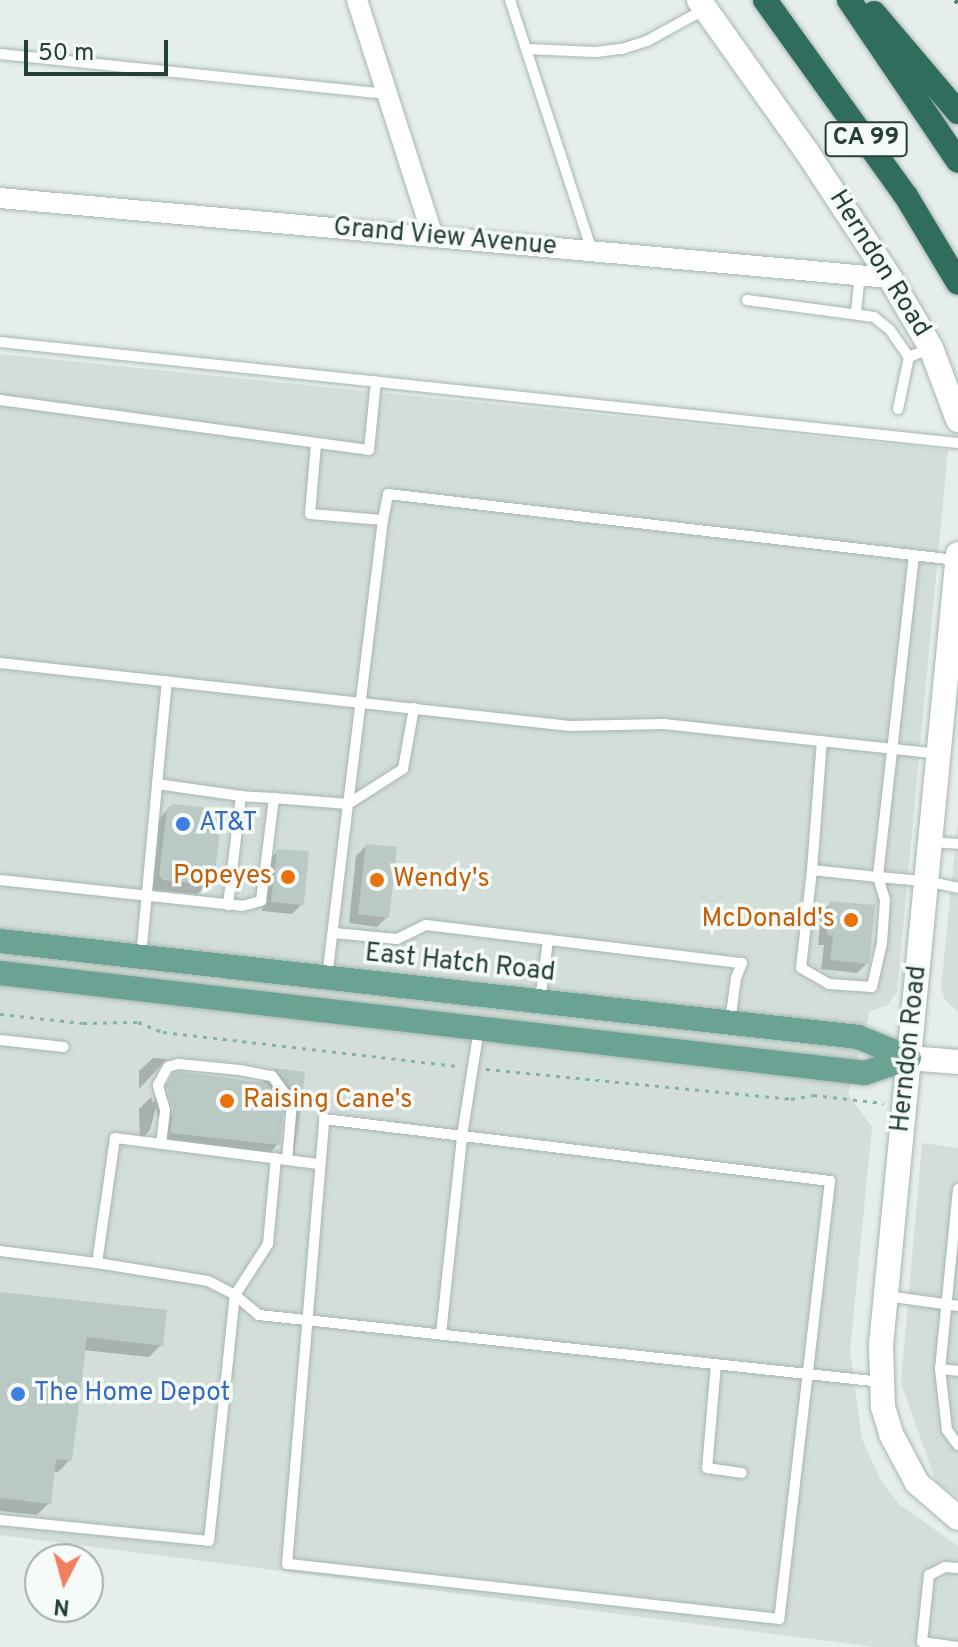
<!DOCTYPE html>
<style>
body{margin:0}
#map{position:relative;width:958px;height:1647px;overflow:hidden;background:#e5eeea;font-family:Overpass,sans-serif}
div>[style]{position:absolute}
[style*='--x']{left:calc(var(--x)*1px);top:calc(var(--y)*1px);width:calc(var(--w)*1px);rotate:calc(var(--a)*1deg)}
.built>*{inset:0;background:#d3ded9}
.shadow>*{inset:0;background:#0003}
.building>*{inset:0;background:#bac9c3}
.path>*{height:3px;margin-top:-1.5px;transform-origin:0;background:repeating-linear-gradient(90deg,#86b2a3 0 4px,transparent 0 10px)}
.roads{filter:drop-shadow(0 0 2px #a7b6b1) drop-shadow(0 0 2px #a7b6b1)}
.lane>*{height:10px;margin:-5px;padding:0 5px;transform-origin:5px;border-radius:5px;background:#fff}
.street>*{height:20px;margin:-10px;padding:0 10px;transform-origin:10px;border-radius:10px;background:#fff}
.secondary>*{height:24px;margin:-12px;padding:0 12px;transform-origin:12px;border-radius:12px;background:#fff}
.primary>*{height:24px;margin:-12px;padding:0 12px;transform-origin:12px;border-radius:12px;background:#6aa393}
.highway>*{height:24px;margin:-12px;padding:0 12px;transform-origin:12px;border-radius:12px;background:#306d5e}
.rail>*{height:6px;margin-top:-3px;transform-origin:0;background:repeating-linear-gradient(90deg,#5f7c73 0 16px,transparent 0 24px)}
.dots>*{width:22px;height:22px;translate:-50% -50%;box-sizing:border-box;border:4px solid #f6faf8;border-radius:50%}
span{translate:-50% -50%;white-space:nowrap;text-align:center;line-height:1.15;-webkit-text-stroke:7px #f6faf8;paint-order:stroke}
.shield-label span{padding:2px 6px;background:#f6faf8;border:2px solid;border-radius:6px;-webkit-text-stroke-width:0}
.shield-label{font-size:24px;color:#244038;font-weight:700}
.street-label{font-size:26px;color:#244038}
.shop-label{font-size:26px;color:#366cbe}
.left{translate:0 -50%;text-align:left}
.food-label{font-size:26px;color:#c56008}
.right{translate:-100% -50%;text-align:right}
.north{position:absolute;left:24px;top:1543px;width:80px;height:80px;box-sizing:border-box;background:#f6faf8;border:2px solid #a2b0ab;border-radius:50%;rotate:186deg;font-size:22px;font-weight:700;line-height:32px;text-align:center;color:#244038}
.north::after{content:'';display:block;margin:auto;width:28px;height:36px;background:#f28060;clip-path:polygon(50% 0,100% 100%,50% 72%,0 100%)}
.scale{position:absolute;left:24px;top:40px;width:144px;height:36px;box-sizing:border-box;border:4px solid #244038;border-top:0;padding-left:10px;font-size:24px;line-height:28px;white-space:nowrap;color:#244038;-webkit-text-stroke:6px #f6faf8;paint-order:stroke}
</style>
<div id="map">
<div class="built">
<div style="clip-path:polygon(0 354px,948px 450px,897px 992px,888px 1005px,870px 1011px,848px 1094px,872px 1127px,850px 1352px,862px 1439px,881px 1481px,899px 1504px,958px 1546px,958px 1647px,875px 1647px,0 1535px)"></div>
<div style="clip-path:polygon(958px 820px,958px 1012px,945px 1000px,941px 988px)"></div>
<div style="clip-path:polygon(922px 1143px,958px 1148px,958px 1497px,936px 1482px,901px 1383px)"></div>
</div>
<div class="shadow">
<div style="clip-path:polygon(168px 809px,212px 880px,197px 894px,153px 890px,150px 885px,158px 820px)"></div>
<div style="clip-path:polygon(366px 846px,387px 917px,377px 927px,349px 923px,356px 856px)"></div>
<div style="clip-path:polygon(278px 851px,302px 904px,292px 914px,262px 911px,268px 861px)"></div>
<div style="clip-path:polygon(831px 903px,867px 963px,857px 973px,821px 969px,824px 945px,818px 945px,821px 913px)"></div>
<div style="clip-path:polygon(153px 1058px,167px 1059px,139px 1089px,139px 1071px)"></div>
<div style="clip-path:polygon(evenodd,275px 1070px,303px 1073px,295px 1147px,285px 1158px,286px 1113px,282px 1107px,278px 1144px,265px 1158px,158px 1146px,160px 1125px,156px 1107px,150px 1130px,140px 1141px,139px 1109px,151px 1097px,153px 1103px,174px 1076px,261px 1085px,275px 1070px,165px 1087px,169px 1087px,177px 1120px,174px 1121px,165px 1087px)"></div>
<div style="clip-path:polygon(0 1294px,161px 1345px,149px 1357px,83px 1350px,70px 1460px,58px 1472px,53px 1472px,49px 1503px,37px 1515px,0 1511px)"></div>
</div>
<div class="building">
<div style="clip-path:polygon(173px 804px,218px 809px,222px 814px,214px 881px,209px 885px,163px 880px,159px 875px,167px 808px)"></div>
<div style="clip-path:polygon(366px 844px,397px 847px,389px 918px,358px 914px)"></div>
<div style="clip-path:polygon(277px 849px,309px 851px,304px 905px,271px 902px)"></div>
<div style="clip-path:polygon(830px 901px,875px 905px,869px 964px,830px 960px,833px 936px,827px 935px)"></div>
<div style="clip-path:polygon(274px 1068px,305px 1072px,297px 1148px,299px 1099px)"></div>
<div style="clip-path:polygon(179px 1072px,267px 1083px,284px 1105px,280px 1145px,170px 1133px,173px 1110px,167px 1086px,173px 1074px)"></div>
<div style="clip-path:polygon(0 1292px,167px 1310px,163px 1346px,87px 1337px,72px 1461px,56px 1459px,51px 1504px,0 1498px)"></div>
</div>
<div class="path">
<div style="--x:0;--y:1014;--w:83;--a:6.2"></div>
<div style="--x:83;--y:1023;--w:55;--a:-1"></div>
<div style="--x:138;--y:1022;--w:27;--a:22"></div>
<div style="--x:163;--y:1032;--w:298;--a:6.6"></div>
<div style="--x:486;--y:1069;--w:306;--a:5.6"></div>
<div style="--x:791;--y:1099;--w:22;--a:-10"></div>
<div style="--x:813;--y:1095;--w:71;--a:6.4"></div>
</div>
<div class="roads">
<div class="lane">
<div style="--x:510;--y:0;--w:264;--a:71.9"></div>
<div style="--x:526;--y:49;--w:70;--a:2.5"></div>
<div style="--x:596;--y:52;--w:26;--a:-7"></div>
<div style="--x:622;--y:49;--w:26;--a:-18"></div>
<div style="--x:647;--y:41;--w:66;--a:-28.9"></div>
<div style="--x:0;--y:54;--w:389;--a:5.9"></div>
<div style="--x:747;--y:300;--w:128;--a:7.6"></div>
<div style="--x:874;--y:317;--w:21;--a:39"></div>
<div style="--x:890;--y:330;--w:33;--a:55"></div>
<div style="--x:856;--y:312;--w:37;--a:-84"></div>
<div style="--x:0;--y:342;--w:963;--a:6.02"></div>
<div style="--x:0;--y:400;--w:372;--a:7.7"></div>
<div style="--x:369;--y:450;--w:69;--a:-84.2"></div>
<div style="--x:898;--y:409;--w:53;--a:-78.1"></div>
<div style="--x:909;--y:357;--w:22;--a:-22"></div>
<div style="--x:316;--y:444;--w:70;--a:94.9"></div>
<div style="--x:310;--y:514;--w:73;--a:4.7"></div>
<div style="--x:383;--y:520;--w:286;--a:97"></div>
<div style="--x:348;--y:804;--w:65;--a:-32.5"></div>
<div style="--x:403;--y:769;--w:62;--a:-79.8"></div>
<div style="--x:383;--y:520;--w:26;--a:-79"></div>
<div style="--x:388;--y:494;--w:572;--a:6.63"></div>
<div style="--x:914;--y:555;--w:324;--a:96.4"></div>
<div style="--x:878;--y:877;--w:24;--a:73"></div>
<div style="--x:885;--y:900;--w:43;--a:94"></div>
<div style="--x:882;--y:943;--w:45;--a:102.8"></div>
<div style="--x:872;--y:987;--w:43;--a:-176"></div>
<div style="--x:829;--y:984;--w:32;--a:-150"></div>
<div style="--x:801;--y:968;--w:99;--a:-83.6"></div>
<div style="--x:812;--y:870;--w:66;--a:6.1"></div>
<div style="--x:878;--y:877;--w:33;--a:5"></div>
<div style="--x:911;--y:880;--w:15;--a:4"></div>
<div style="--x:926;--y:881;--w:33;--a:12"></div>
<div style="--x:0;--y:663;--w:573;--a:6.31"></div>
<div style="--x:570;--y:726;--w:94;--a:-1.2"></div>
<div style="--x:664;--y:724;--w:276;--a:6.2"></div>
<div style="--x:157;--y:784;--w:103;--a:-84.5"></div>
<div style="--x:274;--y:798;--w:74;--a:4.6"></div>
<div style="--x:348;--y:804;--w:175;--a:96.9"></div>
<div style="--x:931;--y:842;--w:27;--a:4"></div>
<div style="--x:812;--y:870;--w:129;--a:-85.6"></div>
<div style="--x:0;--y:880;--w:243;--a:6.1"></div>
<div style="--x:242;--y:906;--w:20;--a:-15"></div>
<div style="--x:261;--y:901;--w:104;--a:-82.8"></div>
<div style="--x:274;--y:798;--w:33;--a:-177"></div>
<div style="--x:334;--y:933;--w:63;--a:5.4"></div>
<div style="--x:397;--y:939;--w:32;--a:-26"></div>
<div style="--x:426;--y:925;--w:318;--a:6.9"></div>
<div style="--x:742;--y:963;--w:16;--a:112"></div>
<div style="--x:736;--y:978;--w:44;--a:97.8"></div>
<div style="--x:141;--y:957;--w:174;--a:-84.7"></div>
<div style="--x:157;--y:784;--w:85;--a:8.1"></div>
<div style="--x:241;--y:796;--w:110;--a:96.8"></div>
<div style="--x:540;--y:1001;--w:62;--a:-82.5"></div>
<div style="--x:0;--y:1040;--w:64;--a:6.2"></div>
<div style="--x:324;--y:1119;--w:510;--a:6.99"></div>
<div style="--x:830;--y:1181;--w:441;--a:96.6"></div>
<div style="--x:779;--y:1619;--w:495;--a:-173.6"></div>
<div style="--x:287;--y:1564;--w:447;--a:-85.2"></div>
<div style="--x:161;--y:1144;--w:34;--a:-83"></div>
<div style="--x:165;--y:1110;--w:26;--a:-106"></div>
<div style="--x:158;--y:1085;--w:21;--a:-61"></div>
<div style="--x:168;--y:1067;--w:10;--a:-17"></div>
<div style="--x:178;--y:1064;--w:62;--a:5.5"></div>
<div style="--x:240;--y:1070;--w:33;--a:11"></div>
<div style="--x:272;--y:1076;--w:34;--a:53"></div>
<div style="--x:292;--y:1103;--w:57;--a:95"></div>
<div style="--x:958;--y:1189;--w:181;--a:95.7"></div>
<div style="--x:940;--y:1369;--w:61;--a:83.5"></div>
<div style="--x:947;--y:1430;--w:19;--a:54"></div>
<div style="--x:0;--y:1251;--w:98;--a:7.1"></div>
<div style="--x:97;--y:1263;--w:126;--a:-81.8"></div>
<div style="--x:115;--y:1138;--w:206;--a:7.3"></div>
<div style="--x:97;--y:1263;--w:112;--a:9.2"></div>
<div style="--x:208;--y:1281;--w:30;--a:27"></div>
<div style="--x:235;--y:1295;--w:31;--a:40"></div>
<div style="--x:259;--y:1315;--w:627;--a:6.14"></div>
<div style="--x:886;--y:1296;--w:73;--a:7.9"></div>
<div style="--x:441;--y:1334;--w:199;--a:-83.9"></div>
<div style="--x:462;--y:1136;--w:108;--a:-81"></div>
<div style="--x:716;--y:1364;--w:104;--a:94.9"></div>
<div style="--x:707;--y:1468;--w:35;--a:8"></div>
<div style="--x:940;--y:1369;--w:18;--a:6"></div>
<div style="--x:0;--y:1520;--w:210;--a:5.7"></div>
<div style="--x:209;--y:1541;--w:247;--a:-84"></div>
<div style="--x:235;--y:1295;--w:61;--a:-57.1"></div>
<div style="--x:268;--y:1244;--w:86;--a:-84.7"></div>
<div style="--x:958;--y:1568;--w:13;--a:-176"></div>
<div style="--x:945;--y:1567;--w:18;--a:153"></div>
<div style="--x:929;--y:1575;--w:67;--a:96"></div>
<div style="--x:922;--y:1642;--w:36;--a:8"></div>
</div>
<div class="street">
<div style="--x:357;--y:0;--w:249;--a:72.2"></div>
<div style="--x:0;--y:198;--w:894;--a:5.14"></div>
</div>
<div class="secondary">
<div style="--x:699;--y:0;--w:186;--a:54.6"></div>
<div style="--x:807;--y:152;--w:151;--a:56.6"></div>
<div style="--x:890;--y:278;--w:81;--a:59.6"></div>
<div style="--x:931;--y:348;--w:77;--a:69.4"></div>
<div style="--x:958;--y:554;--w:795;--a:95.56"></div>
<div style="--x:881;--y:1345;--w:62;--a:88.2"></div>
<div style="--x:883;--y:1407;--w:28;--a:73"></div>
<div style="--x:891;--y:1434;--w:55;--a:62"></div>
<div style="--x:917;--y:1483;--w:54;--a:40.5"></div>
<div style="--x:909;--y:1058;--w:49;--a:4.7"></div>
</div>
<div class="primary">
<div style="--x:0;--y:941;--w:863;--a:6.38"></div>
<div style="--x:858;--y:1037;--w:55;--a:22.4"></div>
<div style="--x:0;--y:973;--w:871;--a:6.59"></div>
<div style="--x:865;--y:1073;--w:46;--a:-18.8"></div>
</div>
<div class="highway">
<div style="--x:765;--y:0;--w:241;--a:54.3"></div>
<div style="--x:906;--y:196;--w:101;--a:59.1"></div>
<div style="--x:849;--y:0;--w:194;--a:55.9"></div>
<div style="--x:874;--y:13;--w:130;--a:49.7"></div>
</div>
</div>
<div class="rail">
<div style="--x:956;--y:0;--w:3;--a:45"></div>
</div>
<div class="dots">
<div style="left:183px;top:824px;background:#3f7fe0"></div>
<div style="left:288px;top:877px;background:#e8710a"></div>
<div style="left:377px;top:880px;background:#e8710a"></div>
<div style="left:851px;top:920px;background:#e8710a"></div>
<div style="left:227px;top:1101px;background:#e8710a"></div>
<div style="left:18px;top:1394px;background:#3f7fe0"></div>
</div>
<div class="shield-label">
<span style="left:866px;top:139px">CA 99</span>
</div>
<div class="street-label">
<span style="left:445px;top:238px;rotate:5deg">Grand View Avenue</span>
<span style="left:879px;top:264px;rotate:58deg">Herndon Road</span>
<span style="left:460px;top:964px;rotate:6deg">East Hatch Road</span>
<span style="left:910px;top:1049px;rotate:-84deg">Herndon Road</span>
</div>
<div class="shop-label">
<span class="left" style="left:199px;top:824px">AT&amp;T</span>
<span class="left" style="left:34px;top:1394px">The Home Depot</span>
</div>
<div class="food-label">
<span class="right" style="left:272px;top:877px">Popeyes</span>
<span class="left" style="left:393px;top:880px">Wendy's</span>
<span class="right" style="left:835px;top:920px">McDonald's</span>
<span class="left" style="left:243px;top:1101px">Raising Cane's</span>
</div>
<div class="north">N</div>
<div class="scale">50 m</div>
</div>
